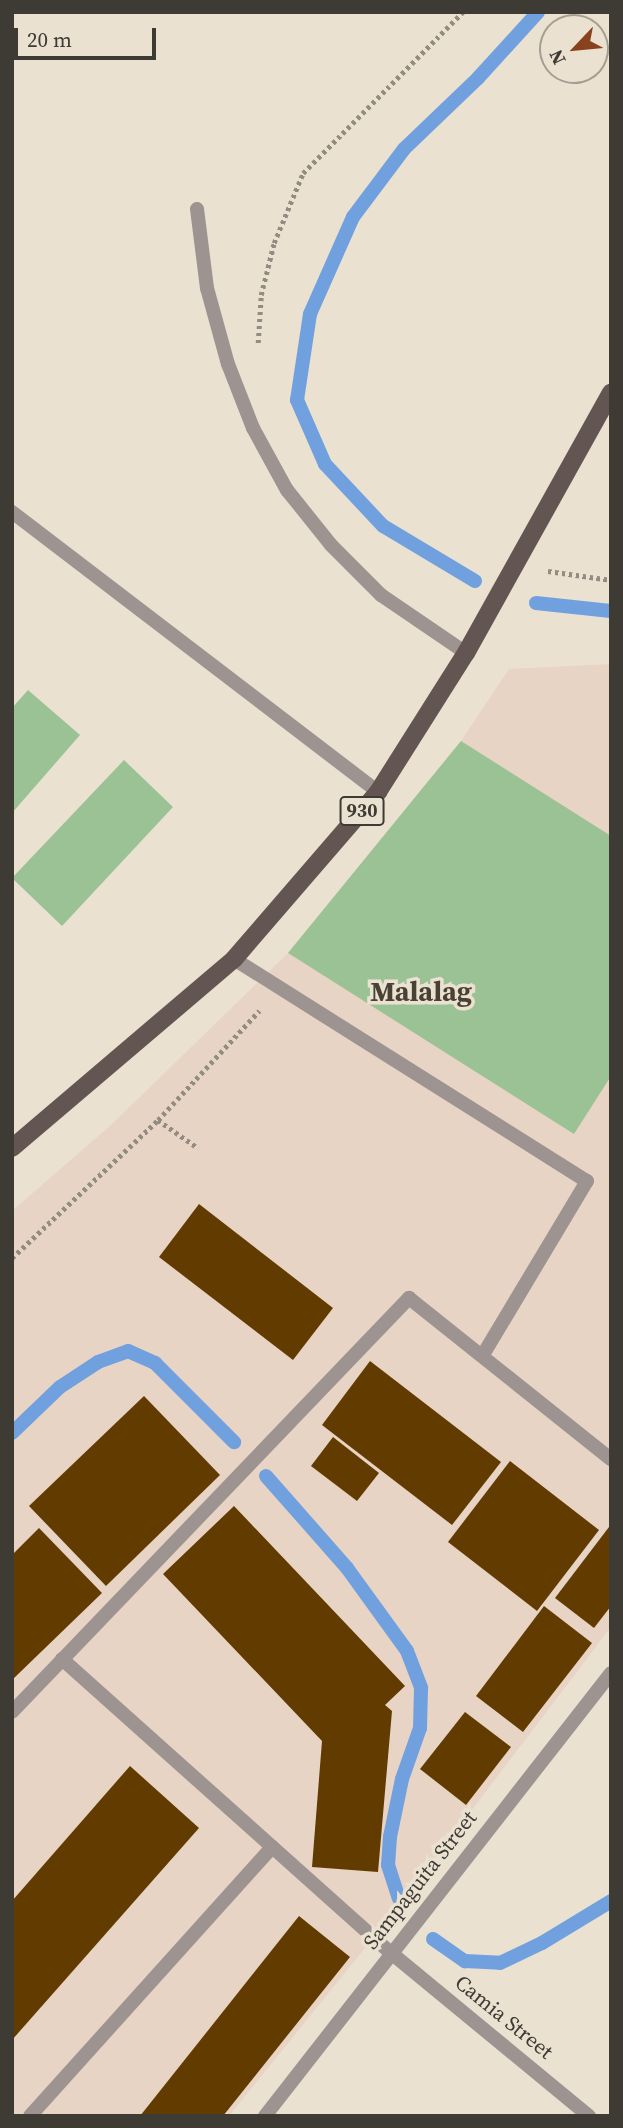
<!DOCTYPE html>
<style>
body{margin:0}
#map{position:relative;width:623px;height:2128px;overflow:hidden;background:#eae1d1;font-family:"Source Serif 4",serif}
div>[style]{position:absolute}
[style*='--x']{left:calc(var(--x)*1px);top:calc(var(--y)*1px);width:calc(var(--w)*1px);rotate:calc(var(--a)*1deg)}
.commercial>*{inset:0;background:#e8d4c5}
.green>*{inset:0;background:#9bc295}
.stream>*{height:14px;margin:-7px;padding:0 7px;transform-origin:7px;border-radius:7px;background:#71a0df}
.building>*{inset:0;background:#623b00}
.path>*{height:4.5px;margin-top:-2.25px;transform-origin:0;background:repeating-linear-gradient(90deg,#928c81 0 3.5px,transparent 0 7px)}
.lane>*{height:14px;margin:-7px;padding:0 7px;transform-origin:7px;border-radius:7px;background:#9d9492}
.street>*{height:14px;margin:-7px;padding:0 7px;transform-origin:7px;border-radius:7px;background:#9d9492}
.primary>*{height:18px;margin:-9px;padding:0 9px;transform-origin:9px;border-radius:9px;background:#635551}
span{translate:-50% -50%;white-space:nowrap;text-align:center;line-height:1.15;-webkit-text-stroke:7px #eae1d1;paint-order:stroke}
.shield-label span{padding:2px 5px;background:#eae1d1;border:2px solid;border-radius:5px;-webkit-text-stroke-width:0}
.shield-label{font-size:19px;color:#3e3a34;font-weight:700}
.street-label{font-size:21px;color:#3e3a34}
.district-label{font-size:28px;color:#484134;font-weight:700}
.frame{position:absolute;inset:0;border:14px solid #3e3a34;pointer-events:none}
.north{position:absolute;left:539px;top:14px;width:70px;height:70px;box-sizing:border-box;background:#eae1d1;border:2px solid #a59e92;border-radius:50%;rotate:244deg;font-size:19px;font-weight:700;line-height:28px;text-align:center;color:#3e3a34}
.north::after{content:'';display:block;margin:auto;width:24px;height:32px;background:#89421e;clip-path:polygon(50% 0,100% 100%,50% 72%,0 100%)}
.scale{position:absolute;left:14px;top:28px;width:142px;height:32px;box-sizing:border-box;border:4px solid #3e3a34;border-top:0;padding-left:9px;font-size:21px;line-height:24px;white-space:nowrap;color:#3e3a34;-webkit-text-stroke:5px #eae1d1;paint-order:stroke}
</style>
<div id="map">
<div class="commercial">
<div style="clip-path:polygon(611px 664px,611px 1627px,395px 1911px,229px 2116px,12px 2116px,12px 1211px,112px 1124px,288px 953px,461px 741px,509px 669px)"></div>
</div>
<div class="green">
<div style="clip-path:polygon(28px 690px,80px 735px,12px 813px,12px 708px)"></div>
<div style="clip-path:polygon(461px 741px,611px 836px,611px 1076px,574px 1134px,288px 953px)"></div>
<div style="clip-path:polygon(124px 760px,173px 807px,62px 926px,12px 878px)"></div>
</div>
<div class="stream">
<div style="--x:475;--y:581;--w:107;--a:-149.1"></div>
<div style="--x:383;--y:526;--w:85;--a:-133.1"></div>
<div style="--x:325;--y:464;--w:70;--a:-113.6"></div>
<div style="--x:297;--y:400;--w:87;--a:-81.4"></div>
<div style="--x:310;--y:314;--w:106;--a:-66.1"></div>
<div style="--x:353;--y:217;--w:85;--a:-53.1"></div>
<div style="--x:404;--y:149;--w:103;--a:-43.8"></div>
<div style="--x:478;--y:78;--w:89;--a:-47.7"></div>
<div style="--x:536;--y:603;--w:75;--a:6.1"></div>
<div style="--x:12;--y:1433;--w:66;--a:-43.8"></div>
<div style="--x:60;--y:1387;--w:45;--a:-33.3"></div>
<div style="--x:98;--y:1362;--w:32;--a:-20"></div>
<div style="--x:128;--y:1351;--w:30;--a:24"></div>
<div style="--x:155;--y:1363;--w:112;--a:45"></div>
<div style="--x:266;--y:1476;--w:123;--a:48.6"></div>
<div style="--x:347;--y:1568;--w:102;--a:54.1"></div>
<div style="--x:407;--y:1651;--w:40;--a:69"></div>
<div style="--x:421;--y:1688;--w:40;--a:91.4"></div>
<div style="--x:420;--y:1728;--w:54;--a:109.4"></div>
<div style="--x:402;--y:1779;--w:59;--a:101.7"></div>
<div style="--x:390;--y:1837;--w:28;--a:94"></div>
<div style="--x:388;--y:1865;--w:35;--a:72"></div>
<div style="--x:433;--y:1939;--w:39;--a:35"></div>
<div style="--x:465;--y:1961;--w:35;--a:3"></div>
<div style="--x:500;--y:1963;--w:47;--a:-25.5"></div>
<div style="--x:542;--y:1943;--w:81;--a:-31.3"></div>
</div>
<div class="building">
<div style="clip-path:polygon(199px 1204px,333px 1308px,293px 1360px,159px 1257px)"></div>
<div style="clip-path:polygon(370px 1361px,501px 1462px,452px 1525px,322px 1425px)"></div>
<div style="clip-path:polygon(144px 1396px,220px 1475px,106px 1586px,29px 1506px)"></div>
<div style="clip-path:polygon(333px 1437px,379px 1473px,357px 1501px,311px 1466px)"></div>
<div style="clip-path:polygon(510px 1461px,599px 1530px,537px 1611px,448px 1542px)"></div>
<div style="clip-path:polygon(234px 1506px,405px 1686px,385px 1705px,392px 1711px,378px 1872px,312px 1867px,322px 1741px,163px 1574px)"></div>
<div style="clip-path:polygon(609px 1527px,611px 1606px,594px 1628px,555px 1598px)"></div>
<div style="clip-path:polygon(39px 1528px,102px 1593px,12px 1680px,12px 1555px)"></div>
<div style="clip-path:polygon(544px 1606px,592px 1643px,523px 1732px,476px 1696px)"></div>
<div style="clip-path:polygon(465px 1712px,511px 1747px,466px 1805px,420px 1769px)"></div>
<div style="clip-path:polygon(130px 1766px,199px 1828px,12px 2040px,12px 1901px)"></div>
<div style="clip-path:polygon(299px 1916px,350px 1957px,223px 2116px,140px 2116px)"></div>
</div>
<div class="path">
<div style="--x:258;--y:343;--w:48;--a:-86.4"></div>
<div style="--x:261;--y:295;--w:54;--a:-76"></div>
<div style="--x:274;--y:243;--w:76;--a:-67.5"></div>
<div style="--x:303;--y:173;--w:227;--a:-45.2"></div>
<div style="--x:548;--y:571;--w:64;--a:8.1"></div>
<div style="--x:158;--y:1120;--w:49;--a:35"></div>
<div style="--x:12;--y:1258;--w:201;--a:-43.4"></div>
<div style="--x:158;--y:1120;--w:149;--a:-47.2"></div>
</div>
<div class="lane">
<div style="--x:234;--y:959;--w:417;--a:32.2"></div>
<div style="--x:587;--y:1181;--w:203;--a:120.9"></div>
<div style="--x:62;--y:1659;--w:440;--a:41.8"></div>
<div style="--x:12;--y:1712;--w:574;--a:-46.2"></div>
<div style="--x:409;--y:1298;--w:258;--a:38.6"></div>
<div style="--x:30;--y:2116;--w:362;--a:-48"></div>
</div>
<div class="street">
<div style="--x:197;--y:209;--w:80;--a:82.8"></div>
<div style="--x:207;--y:288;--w:79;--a:74.6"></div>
<div style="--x:228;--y:364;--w:69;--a:68.7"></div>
<div style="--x:253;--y:428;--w:71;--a:61.3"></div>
<div style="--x:287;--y:490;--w:70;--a:51.3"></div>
<div style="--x:331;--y:545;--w:71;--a:45"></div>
<div style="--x:381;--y:595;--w:103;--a:34.3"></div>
<div style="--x:12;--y:512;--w:461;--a:37.4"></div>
<div style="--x:390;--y:1952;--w:258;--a:39.5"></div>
<div style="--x:265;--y:2116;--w:562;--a:-52.01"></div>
</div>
<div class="primary">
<div style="--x:12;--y:1148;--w:292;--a:-40.4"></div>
<div style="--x:234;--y:959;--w:221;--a:-49.2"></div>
<div style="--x:378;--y:792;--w:165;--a:-57.7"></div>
<div style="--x:466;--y:653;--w:298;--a:-60.9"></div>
</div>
<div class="shield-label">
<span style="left:362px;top:811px">930</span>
</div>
<div class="street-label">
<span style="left:420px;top:1880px;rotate:-52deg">Sampaguita Street</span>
<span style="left:504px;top:2017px;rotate:39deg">Camia Street</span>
</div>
<div class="district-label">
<span style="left:421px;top:991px">Malalag</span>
</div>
<div class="frame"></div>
<div class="north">N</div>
<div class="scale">20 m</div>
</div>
